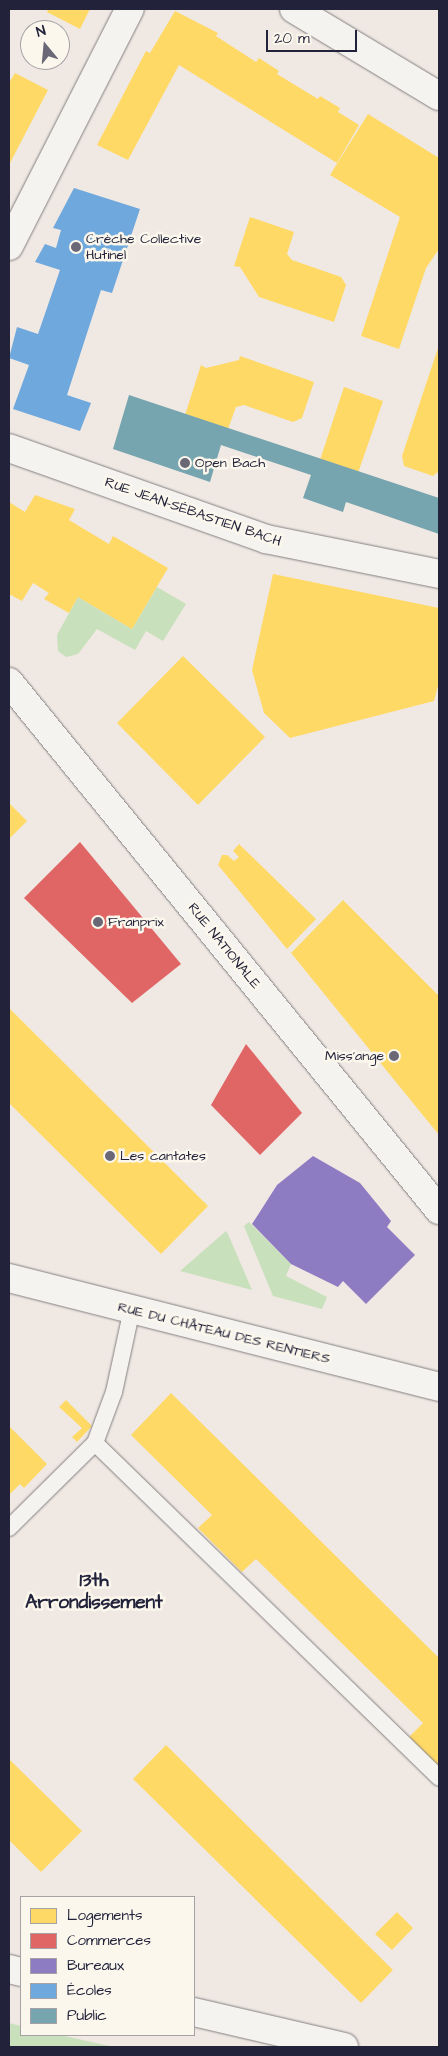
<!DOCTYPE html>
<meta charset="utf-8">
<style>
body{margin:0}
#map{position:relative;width:448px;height:2056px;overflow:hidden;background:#f0e8e3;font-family:"Architects Daughter",sans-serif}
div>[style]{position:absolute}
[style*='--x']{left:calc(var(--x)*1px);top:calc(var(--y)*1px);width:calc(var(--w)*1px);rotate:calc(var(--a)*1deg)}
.green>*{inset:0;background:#c8e0bb}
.homes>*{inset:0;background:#ffd966}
.shops>*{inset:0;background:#e06666}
.offices>*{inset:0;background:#8e7cc3}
.schools>*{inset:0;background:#6fa8dc}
.public>*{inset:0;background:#76a5af}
.roads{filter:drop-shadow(0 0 1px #838082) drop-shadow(0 0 1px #838082)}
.service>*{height:16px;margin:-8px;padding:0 8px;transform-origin:8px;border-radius:8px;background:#f5f3ef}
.minor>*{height:28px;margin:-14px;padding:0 14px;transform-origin:14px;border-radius:14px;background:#f5f3ef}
.tertiary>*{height:28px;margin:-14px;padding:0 14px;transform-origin:14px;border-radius:14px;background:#f5f3ef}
.dots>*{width:14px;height:14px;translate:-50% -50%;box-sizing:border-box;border:2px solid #fbf7ec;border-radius:50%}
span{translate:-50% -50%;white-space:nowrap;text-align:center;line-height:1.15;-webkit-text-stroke:5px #fbf7ec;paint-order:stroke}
.poi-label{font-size:14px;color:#22223b}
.left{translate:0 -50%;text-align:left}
.right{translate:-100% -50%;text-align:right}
.street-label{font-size:14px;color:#22223b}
.district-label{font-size:19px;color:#22223b;font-weight:700}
.frame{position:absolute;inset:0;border:10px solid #22223b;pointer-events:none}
.legend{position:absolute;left:20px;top:1896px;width:175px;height:140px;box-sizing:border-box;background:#fbf7ec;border:1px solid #a4a2a5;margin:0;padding:6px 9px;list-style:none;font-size:15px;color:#22223b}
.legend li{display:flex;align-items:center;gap:10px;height:25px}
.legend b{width:25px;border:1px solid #a4a2a5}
.north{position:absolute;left:20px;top:20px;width:50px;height:50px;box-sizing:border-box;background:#fbf7ec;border:1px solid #a4a2a5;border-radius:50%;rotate:343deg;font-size:14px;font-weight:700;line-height:20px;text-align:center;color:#22223b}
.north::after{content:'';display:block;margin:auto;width:18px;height:22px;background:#6a6776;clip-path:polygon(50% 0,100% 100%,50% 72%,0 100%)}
.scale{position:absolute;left:266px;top:30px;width:91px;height:22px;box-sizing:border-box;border:2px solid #22223b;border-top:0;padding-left:6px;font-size:15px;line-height:18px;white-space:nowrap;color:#22223b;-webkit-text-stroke:4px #fbf7ec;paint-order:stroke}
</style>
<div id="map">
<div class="green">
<div style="clip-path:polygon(157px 587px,186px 604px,163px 641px,146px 631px,135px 650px,97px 629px,78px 654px,66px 657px,58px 651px,57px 635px,78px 597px,132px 629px)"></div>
<div style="clip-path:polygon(249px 1222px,291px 1264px,286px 1276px,327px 1297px,322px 1309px,273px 1296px,244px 1226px)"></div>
<div style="clip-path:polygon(226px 1231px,228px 1234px,252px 1290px,180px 1271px)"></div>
<div style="clip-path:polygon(9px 2023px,21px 2026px,21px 2035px,60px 2035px,114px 2047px,9px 2047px)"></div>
</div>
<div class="homes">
<div style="clip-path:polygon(48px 9px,90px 9px,80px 29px,47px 12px)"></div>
<div style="clip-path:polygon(175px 11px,218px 33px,216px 36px,256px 62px,259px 58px,279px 71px,277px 74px,318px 99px,320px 96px,340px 108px,338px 112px,359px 125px,337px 163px,179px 65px,128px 160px,97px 145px,146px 51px,150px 53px)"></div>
<div style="clip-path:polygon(15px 73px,48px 90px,9px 165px,9px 83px)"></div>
<div style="clip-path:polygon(368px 114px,439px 158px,439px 249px,426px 268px,399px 349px,361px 336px,400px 217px,330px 175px)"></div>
<div style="clip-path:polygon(250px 217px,294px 232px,287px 254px,292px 260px,341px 277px,346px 285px,334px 322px,259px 297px,240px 267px,234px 266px)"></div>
<div style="clip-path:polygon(439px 345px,439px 471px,433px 476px,404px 466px,402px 456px)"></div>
<div style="clip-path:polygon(240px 356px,314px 382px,302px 418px,293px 422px,244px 405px,236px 407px,228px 429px,185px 415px,201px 365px,206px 368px,239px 360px)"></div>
<div style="clip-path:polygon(344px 387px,383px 401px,358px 473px,320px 460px)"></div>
<div style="clip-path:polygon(35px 495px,75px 509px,69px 520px,109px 544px,113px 536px,168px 568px,132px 629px,78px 597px,69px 613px,44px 599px,49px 593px,33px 583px,22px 601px,9px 594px,9px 502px,25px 512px)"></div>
<div style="clip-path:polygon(273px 574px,439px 608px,439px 682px,434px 701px,290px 738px,264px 713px,252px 670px)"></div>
<div style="clip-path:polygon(183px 656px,265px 737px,198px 805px,117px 723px)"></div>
<div style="clip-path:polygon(9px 803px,27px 821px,9px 839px)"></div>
<div style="clip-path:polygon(239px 844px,316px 919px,287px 949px,218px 865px,222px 855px,227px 855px,234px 861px,239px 857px,233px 851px)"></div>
<div style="clip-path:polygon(343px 900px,439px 996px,439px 1135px,291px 953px)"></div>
<div style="clip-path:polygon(9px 1008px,208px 1206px,161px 1254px,9px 1103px)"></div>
<div style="clip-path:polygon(171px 1393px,439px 1658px,439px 1767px,409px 1737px,423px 1723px,256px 1559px,242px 1572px,198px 1528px,212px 1515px,131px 1435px)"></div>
<div style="clip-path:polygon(66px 1400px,92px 1426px,77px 1442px,72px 1437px,82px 1428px,59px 1407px)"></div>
<div style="clip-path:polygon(9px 1426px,47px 1464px,24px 1488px,20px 1484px,9px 1495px)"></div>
<div style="clip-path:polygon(166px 1745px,393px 1970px,361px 2003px,133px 1779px)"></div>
<div style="clip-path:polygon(9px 1759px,82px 1831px,41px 1872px,9px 1840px)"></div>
<div style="clip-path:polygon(397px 1912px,413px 1928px,392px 1950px,375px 1934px)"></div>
</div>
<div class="shops">
<div style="clip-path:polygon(80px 842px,181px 964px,132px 1003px,24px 898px)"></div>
<div style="clip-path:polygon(246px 1044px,302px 1113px,260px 1155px,211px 1105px)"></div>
</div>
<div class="offices">
<div style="clip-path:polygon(313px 1156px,360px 1183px,391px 1221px,387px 1227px,415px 1255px,366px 1304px,343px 1281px,338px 1287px,291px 1264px,252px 1224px,277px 1185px)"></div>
</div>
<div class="schools">
<div style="clip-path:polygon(74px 188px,140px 209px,112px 293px,101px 290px,67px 395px,91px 403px,80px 431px,13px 409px,29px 365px,9px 358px,17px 327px,38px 334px,60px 270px,35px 262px,45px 244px,56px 248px,61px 230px,53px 228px)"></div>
</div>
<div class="public">
<div style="clip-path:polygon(129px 395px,439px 498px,439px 534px,346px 502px,343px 512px,303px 498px,311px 475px,221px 445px,210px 482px,113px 449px)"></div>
</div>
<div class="roads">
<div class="service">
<div style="--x:95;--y:1443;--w:54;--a:-69.6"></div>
<div style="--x:114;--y:1392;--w:85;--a:-77.8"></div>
<div style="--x:9;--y:1528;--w:121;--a:-44.7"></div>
<div style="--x:95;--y:1443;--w:480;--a:44.2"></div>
</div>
<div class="minor">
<div style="--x:9;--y:246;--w:266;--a:-63"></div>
<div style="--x:9;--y:448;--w:273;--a:19.5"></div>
<div style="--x:266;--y:539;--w:177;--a:11.4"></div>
<div style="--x:9;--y:1278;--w:444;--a:14.2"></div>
<div style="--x:9;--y:1969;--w:12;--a:14"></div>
<div style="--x:194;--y:2012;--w:154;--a:13.1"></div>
</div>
<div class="tertiary">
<div style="--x:294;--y:9;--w:169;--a:31"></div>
<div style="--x:9;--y:682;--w:681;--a:50.84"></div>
</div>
</div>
<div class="dots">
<div style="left:76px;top:247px;background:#6a6776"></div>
<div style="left:185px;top:463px;background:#6a6776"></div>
<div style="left:98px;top:922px;background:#6a6776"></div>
<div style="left:394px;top:1056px;background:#6a6776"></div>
<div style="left:110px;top:1156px;background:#6a6776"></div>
</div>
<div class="poi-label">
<span class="left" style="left:86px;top:247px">Crèche Collective<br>Hutinel</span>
<span class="left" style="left:195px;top:463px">Open Bach</span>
<span class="left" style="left:108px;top:922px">Franprix</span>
<span class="right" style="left:384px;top:1056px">Miss'ange</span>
<span class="left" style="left:120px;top:1156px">Les cantates</span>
</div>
<div class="street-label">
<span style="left:193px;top:512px;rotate:19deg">RUE JEAN-SÉBASTIEN BACH</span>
<span style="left:224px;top:946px;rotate:51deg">RUE NATIONALE</span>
<span style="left:224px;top:1333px;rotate:14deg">RUE DU CHÂTEAU DES RENTIERS</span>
</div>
<div class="district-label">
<span style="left:94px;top:1592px">13th<br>Arrondissement</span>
</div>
<div class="frame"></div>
<ul class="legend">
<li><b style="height:14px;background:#ffd966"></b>Logements</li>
<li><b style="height:14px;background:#e06666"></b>Commerces</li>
<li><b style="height:14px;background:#8e7cc3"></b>Bureaux</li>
<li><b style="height:14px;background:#6fa8dc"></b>Écoles</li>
<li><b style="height:14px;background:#76a5af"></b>Public</li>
</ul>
<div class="north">N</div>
<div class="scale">20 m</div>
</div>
